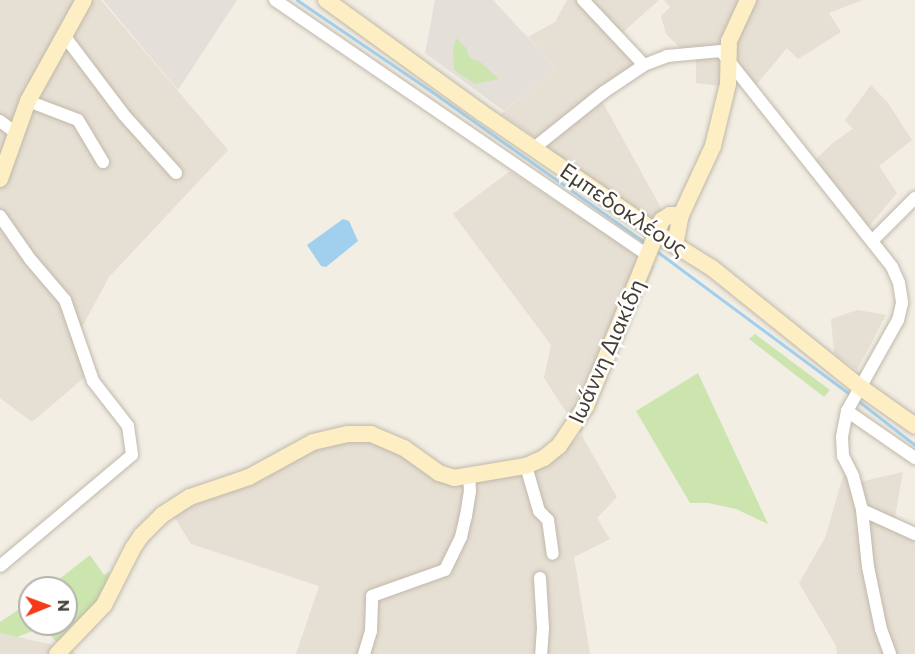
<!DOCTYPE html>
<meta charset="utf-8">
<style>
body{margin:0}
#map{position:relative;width:915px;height:654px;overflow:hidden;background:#f2eee4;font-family:Commissioner,sans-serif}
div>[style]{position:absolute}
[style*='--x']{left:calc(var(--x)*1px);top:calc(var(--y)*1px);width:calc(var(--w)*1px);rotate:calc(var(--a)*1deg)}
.residential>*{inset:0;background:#e6dfd3}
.industrial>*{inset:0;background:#e4dfd9}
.green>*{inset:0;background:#cce5ae}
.water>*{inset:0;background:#a1cfee}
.stream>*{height:3px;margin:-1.5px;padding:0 1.5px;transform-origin:1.5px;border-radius:1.5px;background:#a1cfee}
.roads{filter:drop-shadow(0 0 2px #c0b8aa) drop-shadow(0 0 2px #c0b8aa)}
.street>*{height:12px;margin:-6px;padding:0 6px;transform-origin:6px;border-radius:6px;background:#fff}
.secondary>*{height:16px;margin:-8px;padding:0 8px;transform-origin:8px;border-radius:8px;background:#fdefc3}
span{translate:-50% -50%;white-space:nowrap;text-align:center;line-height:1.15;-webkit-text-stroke:5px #fff;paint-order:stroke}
.street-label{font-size:22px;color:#443e34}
.north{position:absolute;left:18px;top:576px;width:60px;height:60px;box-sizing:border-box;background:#fff;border:2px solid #b4b2ae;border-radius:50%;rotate:89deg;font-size:16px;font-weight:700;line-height:24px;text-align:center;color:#443e34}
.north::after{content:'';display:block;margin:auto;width:21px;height:27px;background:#f43a19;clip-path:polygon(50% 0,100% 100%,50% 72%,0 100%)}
</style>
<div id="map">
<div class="residential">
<div style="clip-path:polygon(0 0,101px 0,228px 150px,109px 277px,81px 329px,93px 370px,32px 422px,0 398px)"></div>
<div style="clip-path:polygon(567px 0,577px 0,639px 65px,539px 140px,501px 114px,556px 68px,528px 37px,555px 22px)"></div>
<div style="clip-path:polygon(589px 0,659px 0,621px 34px)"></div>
<div style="clip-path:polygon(664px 0,863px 0,829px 13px,841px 32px,798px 59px,787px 48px,756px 85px,732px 56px,721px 86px,696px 83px,696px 48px,682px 50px,666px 34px,661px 16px,670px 7px)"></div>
<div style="clip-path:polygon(871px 85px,888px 103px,912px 140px,879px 166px,897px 193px,867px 229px,813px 162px,834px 142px,853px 129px,845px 120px)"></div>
<div style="clip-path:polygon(602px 101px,661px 208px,661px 214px,652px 219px,558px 157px,546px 145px)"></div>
<div style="clip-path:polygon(510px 171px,655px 266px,581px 434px,617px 497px,597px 518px,610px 539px,574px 557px,590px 654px,296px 654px,319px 586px,191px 544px,173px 515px,320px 443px,379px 441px,439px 479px,555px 455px,581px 435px,544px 378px,551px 345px,453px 214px)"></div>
<div style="clip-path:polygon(857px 310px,886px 315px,857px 370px,834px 353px,831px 319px)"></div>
<div style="clip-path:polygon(903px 472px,893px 528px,915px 538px,915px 654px,837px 654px,836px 646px,799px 583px,825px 538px,844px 473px,851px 484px)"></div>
<div style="clip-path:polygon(0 633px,71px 649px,76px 654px,0 654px)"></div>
</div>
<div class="industrial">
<div style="clip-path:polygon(103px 0,237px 0,178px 90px)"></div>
<div style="clip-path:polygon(435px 0,493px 0,556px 68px,504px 111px,425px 53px)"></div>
</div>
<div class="green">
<div style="clip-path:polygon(456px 38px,466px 48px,470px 58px,480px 62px,499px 79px,475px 84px,454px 70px,453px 49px)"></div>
<div style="clip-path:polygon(755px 334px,830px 390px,824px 397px,749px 339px)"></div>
<div style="clip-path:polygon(698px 373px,768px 524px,736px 509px,708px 503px,690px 503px,636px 411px)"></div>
<div style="clip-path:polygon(90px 555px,104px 575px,109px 572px,107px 588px,88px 613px,58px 644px,43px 627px,17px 637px,0 633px,0 622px,30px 602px,30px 624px,66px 624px,66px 588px,48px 588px)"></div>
</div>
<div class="water">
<div style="clip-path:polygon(343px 219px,349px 221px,358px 241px,326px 267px,321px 266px,307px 245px)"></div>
</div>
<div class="stream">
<div style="--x:297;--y:0;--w:162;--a:34.2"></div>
<div style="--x:431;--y:91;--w:265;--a:35.3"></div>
<div style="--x:655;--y:250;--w:245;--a:36.5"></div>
<div style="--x:857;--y:400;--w:73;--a:37.8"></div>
</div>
<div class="roads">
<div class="street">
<div style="--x:275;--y:0;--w:452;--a:34.4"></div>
<div style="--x:583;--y:0;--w:89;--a:46.8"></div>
<div style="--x:63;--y:34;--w:101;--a:53"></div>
<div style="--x:124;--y:115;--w:78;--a:48.1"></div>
<div style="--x:28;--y:101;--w:53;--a:20.8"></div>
<div style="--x:78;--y:120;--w:49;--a:59.2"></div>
<div style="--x:0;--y:121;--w:20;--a:37"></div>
<div style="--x:534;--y:148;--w:90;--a:-38.7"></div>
<div style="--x:604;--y:92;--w:48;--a:-34"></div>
<div style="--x:644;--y:65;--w:25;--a:-21"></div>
<div style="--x:667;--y:56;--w:54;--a:-5.3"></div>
<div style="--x:721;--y:51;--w:275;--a:51.6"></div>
<div style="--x:892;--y:267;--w:17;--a:66"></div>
<div style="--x:899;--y:283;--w:20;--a:81"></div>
<div style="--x:902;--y:303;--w:17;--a:103"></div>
<div style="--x:898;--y:320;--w:104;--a:119.3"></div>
<div style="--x:847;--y:411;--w:26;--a:101"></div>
<div style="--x:842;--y:437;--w:19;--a:87"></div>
<div style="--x:843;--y:456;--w:22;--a:63"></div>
<div style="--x:853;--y:476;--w:35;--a:75"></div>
<div style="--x:862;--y:510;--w:57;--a:84"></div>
<div style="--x:868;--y:567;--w:63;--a:78.2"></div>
<div style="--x:881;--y:629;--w:27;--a:70"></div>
<div style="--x:0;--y:216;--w:52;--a:55.1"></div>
<div style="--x:30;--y:259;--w:54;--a:49.5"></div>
<div style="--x:65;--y:300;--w:86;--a:70.9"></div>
<div style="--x:93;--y:381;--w:57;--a:52.1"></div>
<div style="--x:128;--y:426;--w:29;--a:82"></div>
<div style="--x:132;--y:455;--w:172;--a:139.9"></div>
<div style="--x:872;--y:241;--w:61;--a:-45"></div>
<div style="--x:847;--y:411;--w:83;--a:34.7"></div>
<div style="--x:526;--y:466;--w:47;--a:73.9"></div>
<div style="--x:539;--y:511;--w:13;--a:45"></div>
<div style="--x:548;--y:520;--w:34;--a:82"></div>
<div style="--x:862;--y:510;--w:58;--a:24.4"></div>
<div style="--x:540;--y:578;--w:50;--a:86.6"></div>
<div style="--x:543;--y:628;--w:26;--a:94"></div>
<div style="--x:364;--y:654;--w:24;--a:-73"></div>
<div style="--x:371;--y:631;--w:35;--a:-88"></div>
<div style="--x:372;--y:596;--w:77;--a:-19.6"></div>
<div style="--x:445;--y:570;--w:37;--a:-64"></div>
<div style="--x:461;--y:537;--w:22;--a:-77"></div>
<div style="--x:466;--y:516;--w:24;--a:-81"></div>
<div style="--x:470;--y:492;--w:17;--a:-93"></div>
</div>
<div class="secondary">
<div style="--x:326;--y:0;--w:193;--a:35.9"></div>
<div style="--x:482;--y:113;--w:234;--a:34.4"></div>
<div style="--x:675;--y:245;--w:44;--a:31.9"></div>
<div style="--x:712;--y:268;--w:190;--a:38.8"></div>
<div style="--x:860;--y:387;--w:67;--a:35.3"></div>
<div style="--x:0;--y:179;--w:83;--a:-70.3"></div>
<div style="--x:28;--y:101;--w:115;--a:-61"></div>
<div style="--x:675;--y:245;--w:31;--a:-79"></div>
<div style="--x:57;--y:654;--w:68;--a:-46.2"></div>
<div style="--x:104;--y:605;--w:64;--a:-63"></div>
<div style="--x:133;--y:548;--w:14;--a:-56"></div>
<div style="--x:141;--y:536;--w:30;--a:-45"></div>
<div style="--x:162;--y:515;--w:33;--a:-33"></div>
<div style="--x:190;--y:497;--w:62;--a:-18.7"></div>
<div style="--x:249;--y:477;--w:73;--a:-28.7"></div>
<div style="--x:313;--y:442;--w:36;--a:-13"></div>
<div style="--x:348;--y:434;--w:23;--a:0"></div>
<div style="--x:371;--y:434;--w:36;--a:23"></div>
<div style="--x:404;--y:448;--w:43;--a:35.5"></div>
<div style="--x:439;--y:473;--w:16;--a:18"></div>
<div style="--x:454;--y:478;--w:73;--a:-9.5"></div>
<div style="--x:526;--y:466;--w:20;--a:-24"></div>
<div style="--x:544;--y:458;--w:19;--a:-39"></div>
<div style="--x:559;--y:446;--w:48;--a:-56"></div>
<div style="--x:586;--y:406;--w:201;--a:-67.8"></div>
<div style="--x:662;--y:220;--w:9;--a:-32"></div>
<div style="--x:670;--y:215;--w:11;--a:0"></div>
<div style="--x:681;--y:215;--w:76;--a:-65.1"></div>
<div style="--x:713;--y:146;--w:64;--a:-76.4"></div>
<div style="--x:728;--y:84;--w:43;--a:-88.7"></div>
<div style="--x:729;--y:41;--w:45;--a:-65.1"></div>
</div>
</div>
<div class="street-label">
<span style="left:624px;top:209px;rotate:34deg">Εμπεδοκλέους</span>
<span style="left:606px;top:351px;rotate:-66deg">Ιωάννη Διακίδη</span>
</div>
<div class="north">N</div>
</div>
